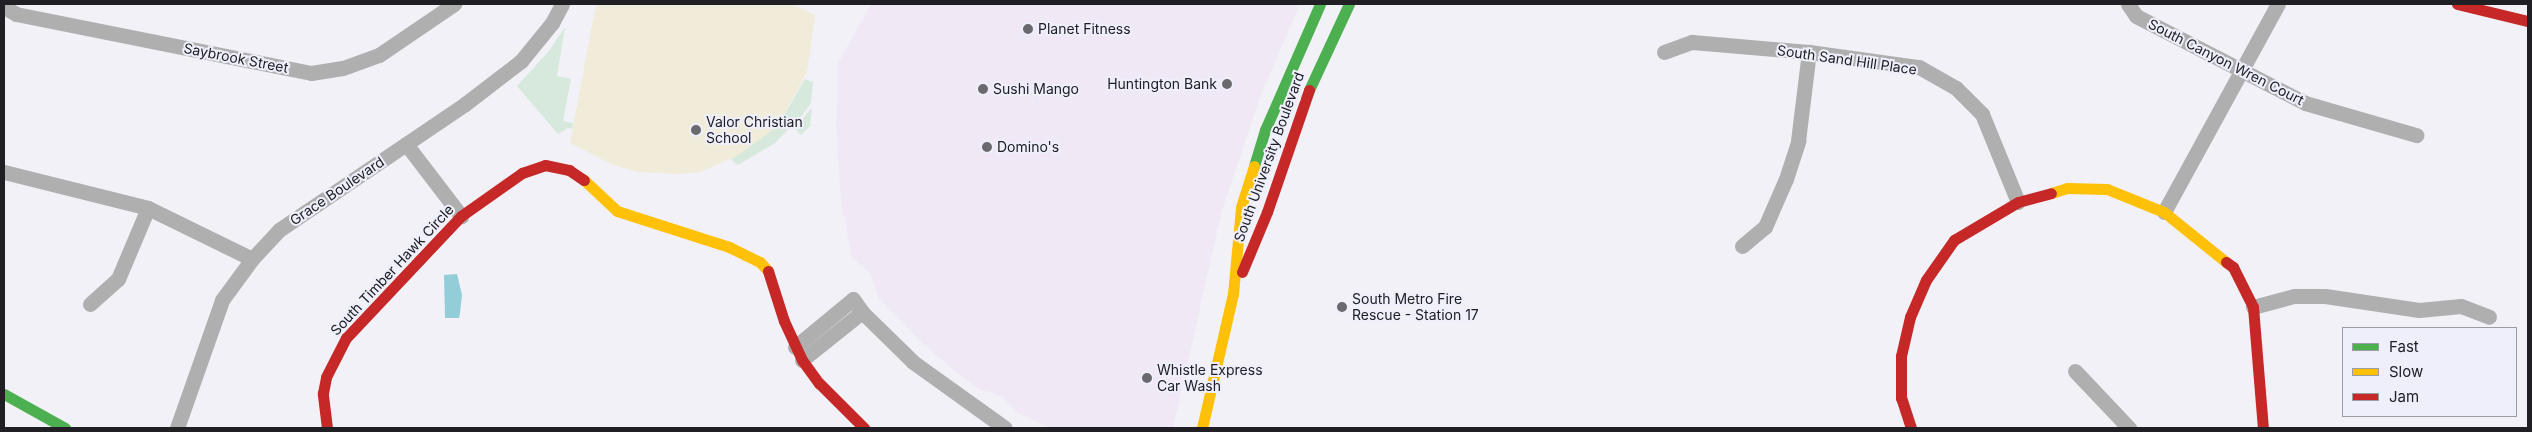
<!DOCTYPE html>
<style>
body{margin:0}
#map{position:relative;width:2532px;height:432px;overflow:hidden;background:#f1f1f7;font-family:Inter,sans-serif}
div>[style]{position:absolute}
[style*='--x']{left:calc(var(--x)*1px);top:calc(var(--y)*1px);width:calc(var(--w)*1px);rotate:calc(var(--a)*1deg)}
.commercial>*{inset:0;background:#f0e8f5}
.green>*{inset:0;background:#d6e9dc}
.sand>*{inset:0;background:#f0ecd9}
.water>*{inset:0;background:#93cdd8}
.street>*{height:15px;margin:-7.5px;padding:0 7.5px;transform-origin:7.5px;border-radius:7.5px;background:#b0afb0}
.fast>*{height:11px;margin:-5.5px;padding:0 5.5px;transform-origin:5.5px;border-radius:5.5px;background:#4caf50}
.slow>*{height:11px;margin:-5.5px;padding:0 5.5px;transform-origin:5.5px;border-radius:5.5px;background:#ffc107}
.jam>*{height:11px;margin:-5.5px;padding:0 5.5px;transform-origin:5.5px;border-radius:5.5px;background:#c62828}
.dots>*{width:14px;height:14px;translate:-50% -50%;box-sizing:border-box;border:2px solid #eeeffa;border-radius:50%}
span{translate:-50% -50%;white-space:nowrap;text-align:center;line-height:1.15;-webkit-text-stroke:4px #eeeffa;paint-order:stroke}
.poi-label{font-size:14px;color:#202024}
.left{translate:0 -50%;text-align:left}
.right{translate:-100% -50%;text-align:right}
.street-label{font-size:14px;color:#202024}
.frame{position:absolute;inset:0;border:5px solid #202024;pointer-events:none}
.legend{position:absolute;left:2342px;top:327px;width:175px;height:90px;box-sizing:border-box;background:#eeeffa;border:1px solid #9c9ca4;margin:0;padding:6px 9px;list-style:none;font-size:15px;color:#202024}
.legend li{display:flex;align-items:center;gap:10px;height:25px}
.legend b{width:25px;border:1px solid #9c9ca4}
</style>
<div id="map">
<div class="commercial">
<div style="clip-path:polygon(871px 4px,1300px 4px,1262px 92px,1222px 210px,1173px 428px,1049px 428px,1018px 413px,1001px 396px,979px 389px,956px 372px,921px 342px,878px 297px,871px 274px,852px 258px,841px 200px,836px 127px,838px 63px)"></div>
</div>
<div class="green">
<div style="clip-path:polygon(565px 27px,557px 76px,571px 79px,563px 121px,573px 123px,572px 129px,568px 128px,558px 134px,517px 86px,549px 51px)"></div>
<div style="clip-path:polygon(805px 79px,813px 82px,811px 103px,803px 114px,775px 143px,738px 165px,731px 159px,770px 132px,783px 117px)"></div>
<div style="clip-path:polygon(812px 107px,810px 126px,801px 135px,795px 129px)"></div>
</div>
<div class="sand">
<div style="clip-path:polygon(596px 4px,792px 4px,815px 15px,807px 72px,783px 117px,770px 132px,737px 156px,700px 172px,679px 174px,638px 172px,613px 165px,570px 143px)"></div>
</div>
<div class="water">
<div style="clip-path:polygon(457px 274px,462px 295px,460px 313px,459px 318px,445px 318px,444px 275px)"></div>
</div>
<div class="street">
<div style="--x:2128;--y:4;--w:14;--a:56"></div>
<div style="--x:2136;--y:16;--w:190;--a:27.2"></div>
<div style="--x:2305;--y:103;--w:116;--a:16.1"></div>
<div style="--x:4;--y:7;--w:14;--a:30"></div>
<div style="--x:16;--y:14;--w:301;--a:11.3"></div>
<div style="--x:311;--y:73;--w:32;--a:-9"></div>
<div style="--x:343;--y:68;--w:38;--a:-20"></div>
<div style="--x:379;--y:55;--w:91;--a:-34.2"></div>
<div style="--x:1664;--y:52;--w:30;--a:-20"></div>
<div style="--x:1692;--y:42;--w:117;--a:4.9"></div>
<div style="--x:1809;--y:52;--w:111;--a:7.8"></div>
<div style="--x:1919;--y:67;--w:43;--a:29.6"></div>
<div style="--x:1956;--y:88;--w:37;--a:45"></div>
<div style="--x:1982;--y:114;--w:95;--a:67.8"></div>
<div style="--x:406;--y:144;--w:91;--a:52.6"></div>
<div style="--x:4;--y:172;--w:148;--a:14"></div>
<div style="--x:148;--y:208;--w:116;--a:26.1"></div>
<div style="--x:2164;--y:212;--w:237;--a:-61.3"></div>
<div style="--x:1742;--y:246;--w:30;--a:-40"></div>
<div style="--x:1765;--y:227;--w:52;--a:-66.4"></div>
<div style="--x:1786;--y:179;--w:40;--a:-72"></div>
<div style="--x:1798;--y:141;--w:90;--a:-83"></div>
<div style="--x:90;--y:304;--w:38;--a:-42"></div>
<div style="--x:118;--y:279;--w:77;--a:-67.1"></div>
<div style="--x:2253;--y:307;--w:42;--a:-15"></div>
<div style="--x:2294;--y:296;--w:31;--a:0"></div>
<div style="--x:2325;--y:296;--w:95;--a:8.5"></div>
<div style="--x:2419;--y:310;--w:42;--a:-5.4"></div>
<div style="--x:2461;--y:306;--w:30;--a:21"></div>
<div style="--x:795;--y:347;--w:75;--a:-39.6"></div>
<div style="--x:853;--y:299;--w:16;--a:55"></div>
<div style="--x:862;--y:312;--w:71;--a:44.4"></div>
<div style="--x:913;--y:362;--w:113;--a:35.7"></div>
<div style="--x:802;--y:360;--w:77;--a:-38.7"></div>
<div style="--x:2075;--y:371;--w:79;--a:46.5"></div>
<div style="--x:177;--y:428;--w:136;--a:-70.6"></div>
<div style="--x:222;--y:300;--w:51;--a:-53.8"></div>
<div style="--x:252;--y:259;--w:40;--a:-47"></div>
<div style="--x:279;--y:230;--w:225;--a:-34.1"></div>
<div style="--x:465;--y:104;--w:71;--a:-37.5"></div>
<div style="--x:521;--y:61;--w:49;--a:-50.8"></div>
<div style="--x:552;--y:23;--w:21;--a:-62"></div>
</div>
<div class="fast">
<div style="--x:1309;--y:90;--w:95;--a:-65.1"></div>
<div style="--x:1254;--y:166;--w:38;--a:-73"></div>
<div style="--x:1265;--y:130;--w:137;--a:-66.4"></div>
<div style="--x:4;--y:394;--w:70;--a:29.1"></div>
</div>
<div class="slow">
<div style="--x:584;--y:180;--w:45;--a:43.2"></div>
<div style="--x:617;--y:211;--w:118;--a:17.8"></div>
<div style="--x:729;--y:247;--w:34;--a:26"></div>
<div style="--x:760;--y:262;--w:12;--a:48"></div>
<div style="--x:2051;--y:193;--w:17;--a:-17"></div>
<div style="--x:2067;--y:188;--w:40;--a:1.4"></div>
<div style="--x:2107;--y:189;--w:61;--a:22"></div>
<div style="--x:2164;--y:212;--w:80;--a:38.9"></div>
<div style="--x:1202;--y:428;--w:138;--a:-77"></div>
<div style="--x:1233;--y:294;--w:87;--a:-84.7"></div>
<div style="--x:1241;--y:207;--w:43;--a:-72.4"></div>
</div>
<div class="jam">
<div style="--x:2457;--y:4;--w:73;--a:13.5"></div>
<div style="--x:2226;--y:262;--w:9;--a:36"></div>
<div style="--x:2233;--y:267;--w:45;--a:63.4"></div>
<div style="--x:2253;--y:307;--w:121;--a:85.3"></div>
<div style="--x:768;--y:271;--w:52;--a:72.3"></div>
<div style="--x:784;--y:321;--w:43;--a:65.2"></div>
<div style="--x:802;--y:360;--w:29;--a:54"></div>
<div style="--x:819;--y:383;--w:64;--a:45"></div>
<div style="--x:1242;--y:272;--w:65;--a:-67.4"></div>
<div style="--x:1267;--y:212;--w:129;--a:-71"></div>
<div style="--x:327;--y:428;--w:35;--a:-97"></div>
<div style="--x:323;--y:393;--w:16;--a:-79"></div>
<div style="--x:326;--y:377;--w:44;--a:-62.9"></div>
<div style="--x:346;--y:338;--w:168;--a:-46.7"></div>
<div style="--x:461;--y:216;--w:75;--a:-35.2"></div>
<div style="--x:522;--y:173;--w:24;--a:-19"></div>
<div style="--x:545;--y:165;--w:25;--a:12"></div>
<div style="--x:569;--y:170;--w:18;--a:34"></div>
<div style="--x:1911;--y:428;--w:32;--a:-108"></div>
<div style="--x:1901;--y:398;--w:42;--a:-90"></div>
<div style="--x:1901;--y:356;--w:40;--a:-77"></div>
<div style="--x:1910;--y:317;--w:40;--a:-66.6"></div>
<div style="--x:1926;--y:280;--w:49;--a:-55"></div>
<div style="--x:1954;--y:240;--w:74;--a:-30.7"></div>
<div style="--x:2018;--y:202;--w:34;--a:-15"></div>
</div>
<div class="dots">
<div style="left:1028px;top:29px;background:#69696e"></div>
<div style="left:1227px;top:84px;background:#69696e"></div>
<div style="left:983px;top:89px;background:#69696e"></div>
<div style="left:696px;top:130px;background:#69696e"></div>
<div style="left:987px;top:147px;background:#69696e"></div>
<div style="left:1342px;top:307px;background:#69696e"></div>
<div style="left:1147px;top:378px;background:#69696e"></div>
</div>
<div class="poi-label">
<span class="left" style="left:1038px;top:29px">Planet Fitness</span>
<span class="right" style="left:1217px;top:84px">Huntington Bank</span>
<span class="left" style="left:993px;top:89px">Sushi Mango</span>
<span class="left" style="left:706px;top:130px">Valor Christian<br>School</span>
<span class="left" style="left:997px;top:147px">Domino's</span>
<span class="left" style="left:1352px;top:307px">South Metro Fire<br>Rescue - Station 17</span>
<span class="left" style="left:1157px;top:378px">Whistle Express<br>Car Wash</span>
</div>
<div class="street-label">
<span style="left:236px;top:58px;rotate:11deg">Saybrook Street</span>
<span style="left:1847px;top:60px;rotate:8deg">South Sand Hill Place</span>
<span style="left:2226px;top:62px;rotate:27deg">South Canyon Wren Court</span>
<span style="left:1269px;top:157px;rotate:-70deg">South University Boulevard</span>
<span style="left:337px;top:191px;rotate:-34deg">Grace Boulevard</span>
<span style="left:392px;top:270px;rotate:-47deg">South Timber Hawk Circle</span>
</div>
<div class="frame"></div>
<ul class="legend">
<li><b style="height:6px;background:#4caf50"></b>Fast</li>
<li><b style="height:6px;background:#ffc107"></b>Slow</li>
<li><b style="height:6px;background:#c62828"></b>Jam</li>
</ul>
</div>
